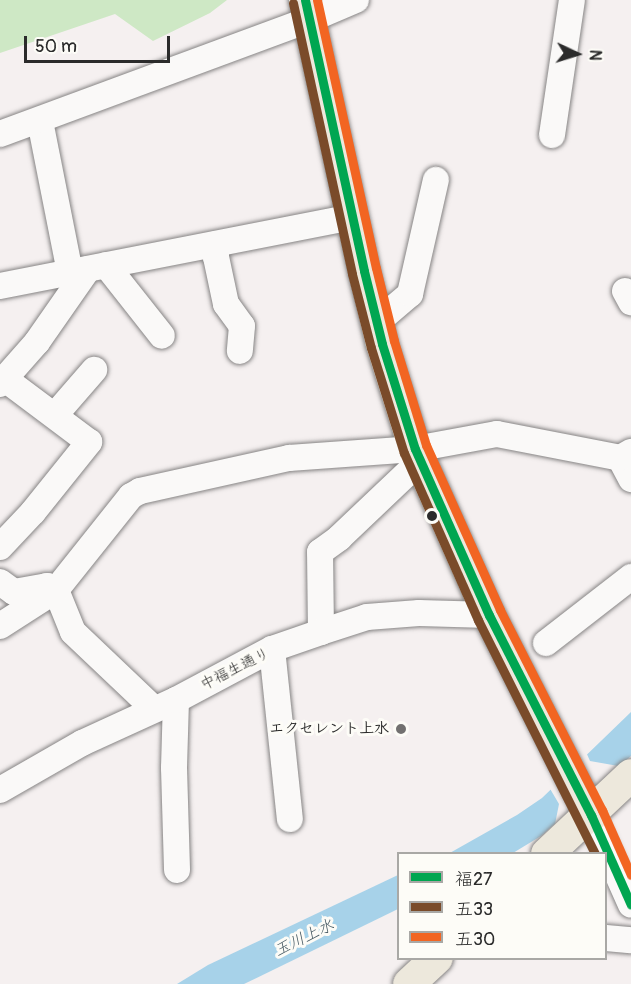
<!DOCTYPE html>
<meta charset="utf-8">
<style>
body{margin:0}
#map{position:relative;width:631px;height:984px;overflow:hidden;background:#f5f0f0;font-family:Pangolin,"Klee One",sans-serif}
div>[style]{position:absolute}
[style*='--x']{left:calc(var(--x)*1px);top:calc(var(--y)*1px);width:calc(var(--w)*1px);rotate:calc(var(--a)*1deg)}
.green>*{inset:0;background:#cee8c5}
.water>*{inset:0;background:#a7d2e9}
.pier>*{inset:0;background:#f5f0f0}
.roads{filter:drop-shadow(0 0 2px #868484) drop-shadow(0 0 2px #868484)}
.minor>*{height:26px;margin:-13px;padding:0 13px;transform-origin:13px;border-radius:13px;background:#faf9f8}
.major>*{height:32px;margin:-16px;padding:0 16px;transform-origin:16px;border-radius:16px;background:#ede8dc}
.bus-1>*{height:9px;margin:-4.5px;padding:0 4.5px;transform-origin:4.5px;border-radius:4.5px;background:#00a651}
.bus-2>*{height:9px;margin:-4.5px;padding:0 4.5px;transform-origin:4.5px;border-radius:4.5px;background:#7a4b2a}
.bus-3>*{height:9px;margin:-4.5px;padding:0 4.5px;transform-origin:4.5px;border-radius:4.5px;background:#f26522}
.dots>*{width:16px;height:16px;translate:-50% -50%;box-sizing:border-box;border:3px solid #fdfcf7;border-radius:50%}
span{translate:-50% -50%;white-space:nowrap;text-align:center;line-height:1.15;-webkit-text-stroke:6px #fdfcf7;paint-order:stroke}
.street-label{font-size:15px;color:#2b2b2b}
.poi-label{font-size:15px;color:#2b2b2b;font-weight:700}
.right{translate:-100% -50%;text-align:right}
.water-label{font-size:16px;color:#465963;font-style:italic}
.legend{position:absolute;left:397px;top:852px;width:210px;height:108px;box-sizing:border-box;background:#fdfcf7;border:2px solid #a9a8a5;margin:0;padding:8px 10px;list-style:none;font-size:18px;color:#2b2b2b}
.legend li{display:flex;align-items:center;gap:12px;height:30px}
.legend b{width:30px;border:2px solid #a9a8a5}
.north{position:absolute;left:547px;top:24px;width:60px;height:60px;-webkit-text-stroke:4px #fdfcf7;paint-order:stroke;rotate:94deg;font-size:16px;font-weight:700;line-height:24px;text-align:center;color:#2b2b2b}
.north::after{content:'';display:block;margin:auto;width:21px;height:27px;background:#2b2b2b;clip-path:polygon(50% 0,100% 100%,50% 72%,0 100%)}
.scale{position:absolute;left:24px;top:36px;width:146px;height:27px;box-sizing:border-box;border:3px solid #2b2b2b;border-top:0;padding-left:8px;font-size:18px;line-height:21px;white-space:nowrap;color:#2b2b2b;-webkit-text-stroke:4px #fdfcf7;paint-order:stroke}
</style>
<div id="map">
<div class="green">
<div style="clip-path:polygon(0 0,227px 0,210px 13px,153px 41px,115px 14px,0 53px)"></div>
</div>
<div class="water">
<div style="clip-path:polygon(631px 712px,631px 756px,541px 836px,513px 853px,448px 854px,517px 815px,542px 798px)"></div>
<div style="clip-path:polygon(398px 875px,398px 909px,244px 984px,177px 984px,208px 965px)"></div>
</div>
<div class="pier">
<div style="clip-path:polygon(586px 752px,590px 761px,624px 767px,554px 829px,559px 804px,549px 787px)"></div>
</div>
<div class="roads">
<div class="minor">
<div style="--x:40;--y:121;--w:154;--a:78.8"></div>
<div style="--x:0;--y:134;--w:329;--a:-20.3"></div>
<div style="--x:309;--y:20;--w:51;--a:-23.1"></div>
<div style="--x:552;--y:135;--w:136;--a:-81.6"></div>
<div style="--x:216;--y:244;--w:13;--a:90"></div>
<div style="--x:216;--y:257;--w:48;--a:78"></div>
<div style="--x:226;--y:304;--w:27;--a:54"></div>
<div style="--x:242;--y:326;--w:25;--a:95"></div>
<div style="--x:106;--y:265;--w:90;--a:51.7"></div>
<div style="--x:0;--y:286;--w:359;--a:-11.1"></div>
<div style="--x:625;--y:291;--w:13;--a:61"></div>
<div style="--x:376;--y:323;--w:45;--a:-40.5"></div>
<div style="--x:410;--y:294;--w:117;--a:-77.2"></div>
<div style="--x:0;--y:384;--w:56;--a:-48.6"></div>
<div style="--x:37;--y:342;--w:89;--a:-55.1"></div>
<div style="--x:55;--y:415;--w:60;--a:-49.1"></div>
<div style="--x:620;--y:458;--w:24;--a:62"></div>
<div style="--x:0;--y:547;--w:48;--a:-46.7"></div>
<div style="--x:33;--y:512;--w:90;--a:-51.3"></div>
<div style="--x:89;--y:442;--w:104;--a:-143.2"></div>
<div style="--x:0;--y:582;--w:17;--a:36"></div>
<div style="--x:14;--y:592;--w:34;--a:-10"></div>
<div style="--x:47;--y:586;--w:10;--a:24"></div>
<div style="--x:56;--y:590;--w:45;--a:68"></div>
<div style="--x:73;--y:632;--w:112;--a:43.5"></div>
<div style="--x:0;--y:626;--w:67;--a:-32.7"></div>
<div style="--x:56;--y:590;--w:120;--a:-51.4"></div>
<div style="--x:131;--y:496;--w:10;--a:-29"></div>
<div style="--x:140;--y:491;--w:153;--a:-12.5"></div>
<div style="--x:289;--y:458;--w:126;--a:-4.1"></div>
<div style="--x:415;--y:449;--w:83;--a:-10.4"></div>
<div style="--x:497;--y:434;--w:125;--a:11"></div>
<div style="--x:620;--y:458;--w:13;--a:-29"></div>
<div style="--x:321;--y:632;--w:80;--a:-90.7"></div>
<div style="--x:320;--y:552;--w:24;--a:-36"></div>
<div style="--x:339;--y:538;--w:112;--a:-43.5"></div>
<div style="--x:546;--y:643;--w:108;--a:-37.8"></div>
<div style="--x:272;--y:649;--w:171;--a:84"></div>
<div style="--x:176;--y:700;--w:68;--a:91.7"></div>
<div style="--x:174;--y:768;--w:102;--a:88.3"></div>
<div style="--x:0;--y:790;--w:95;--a:-29.8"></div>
<div style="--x:82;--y:743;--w:103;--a:-24.6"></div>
<div style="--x:176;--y:700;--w:109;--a:-28"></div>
<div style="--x:272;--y:649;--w:52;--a:-19.1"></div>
<div style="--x:321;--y:632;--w:48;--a:-18.1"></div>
<div style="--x:367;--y:617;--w:52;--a:-4.4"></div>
<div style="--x:419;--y:613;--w:70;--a:1.6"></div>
<div style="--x:591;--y:815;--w:98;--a:66"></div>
<div style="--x:606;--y:938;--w:25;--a:5"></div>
</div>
<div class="major">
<div style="--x:305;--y:0;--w:277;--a:77.7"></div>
<div style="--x:364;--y:271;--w:75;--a:76.1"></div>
<div style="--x:382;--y:344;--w:110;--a:72.6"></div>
<div style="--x:415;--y:449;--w:182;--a:66"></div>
<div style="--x:489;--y:615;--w:225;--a:63"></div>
<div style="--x:547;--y:854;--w:115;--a:-43.2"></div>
<div style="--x:409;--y:984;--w:38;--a:-43"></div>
</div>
</div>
<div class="bus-1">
<div style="--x:305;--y:0;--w:277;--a:77.7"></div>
<div style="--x:364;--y:271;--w:75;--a:76.1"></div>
<div style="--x:382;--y:344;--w:110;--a:72.6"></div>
<div style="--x:415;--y:449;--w:182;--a:66"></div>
<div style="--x:489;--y:615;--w:225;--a:63"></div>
<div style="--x:591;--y:815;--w:98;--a:66"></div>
</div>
<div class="bus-2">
<div style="--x:293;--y:3;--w:277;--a:77.7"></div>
<div style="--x:352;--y:274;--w:76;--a:75.6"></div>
<div style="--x:371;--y:348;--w:110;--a:72.6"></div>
<div style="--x:404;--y:453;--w:183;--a:66.1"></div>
<div style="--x:478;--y:620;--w:262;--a:63.4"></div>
</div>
<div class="bus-3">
<div style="--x:317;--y:0;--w:274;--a:77.6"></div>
<div style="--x:376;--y:268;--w:75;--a:76.1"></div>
<div style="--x:394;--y:341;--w:109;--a:72.9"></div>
<div style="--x:426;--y:445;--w:181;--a:65.8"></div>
<div style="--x:500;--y:610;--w:225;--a:63"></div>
<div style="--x:602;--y:810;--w:71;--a:66"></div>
</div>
<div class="dots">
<div style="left:432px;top:516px;background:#2b2b2b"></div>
<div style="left:401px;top:729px;background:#727070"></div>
</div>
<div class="street-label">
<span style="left:235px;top:669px;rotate:-27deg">中福生通り</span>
</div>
<div class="poi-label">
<span class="right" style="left:389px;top:729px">エクセレント上水</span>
</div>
<div class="water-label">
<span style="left:304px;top:938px;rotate:-26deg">玉川上水</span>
</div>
<ul class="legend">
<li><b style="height:8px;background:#00a651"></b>福27</li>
<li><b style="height:8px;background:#7a4b2a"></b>五33</li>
<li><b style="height:8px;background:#f26522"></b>五30</li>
</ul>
<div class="north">N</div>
<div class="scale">50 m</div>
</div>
